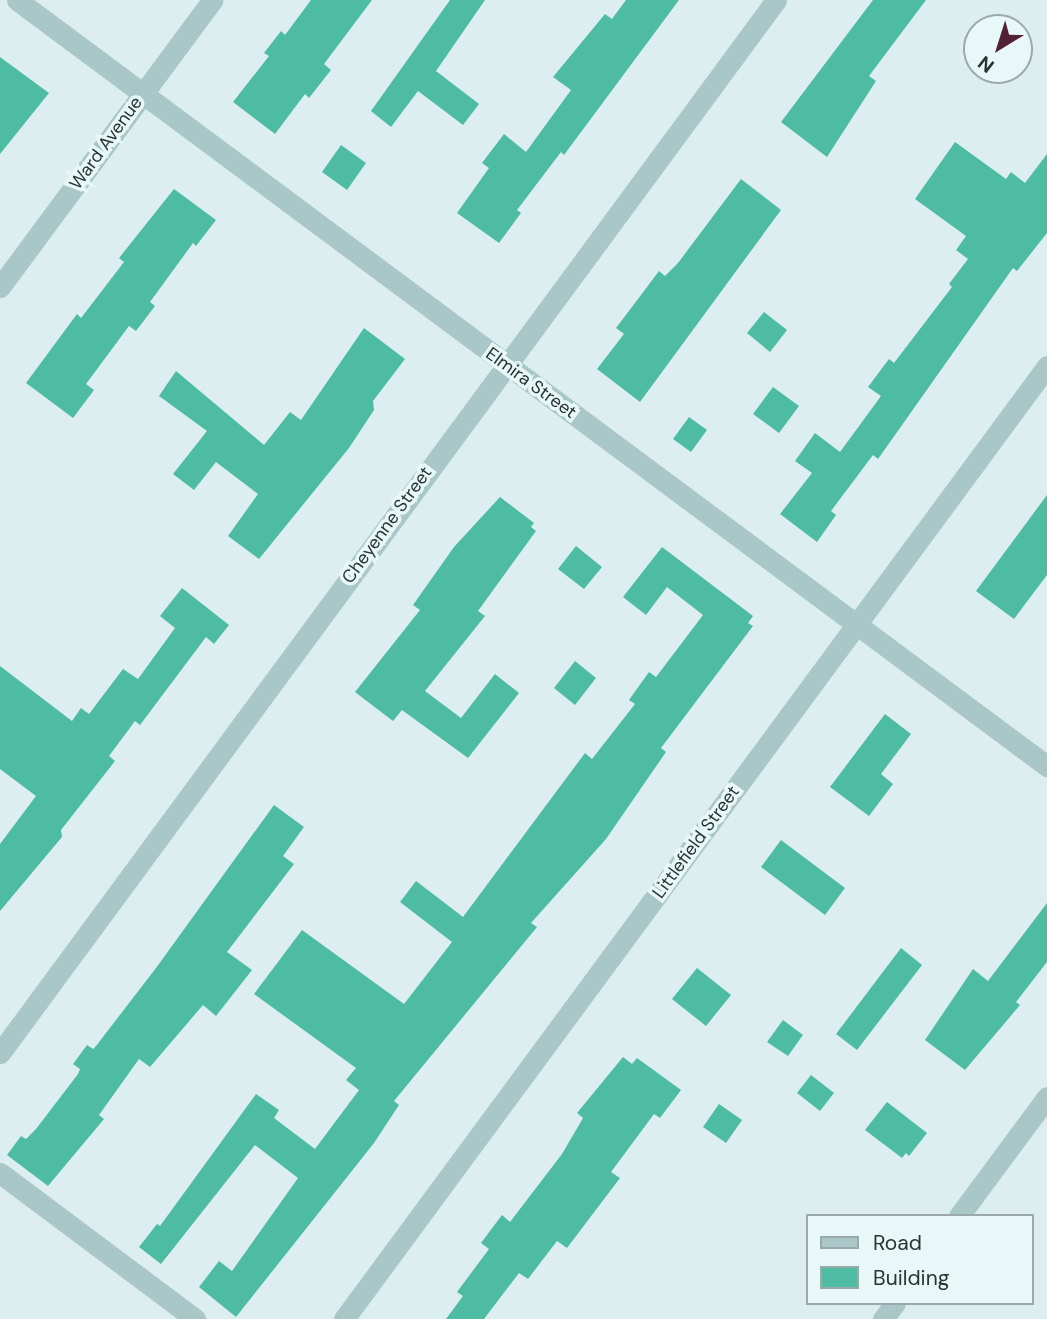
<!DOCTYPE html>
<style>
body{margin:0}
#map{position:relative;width:1047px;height:1319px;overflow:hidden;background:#dceef0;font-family:"DM Sans",sans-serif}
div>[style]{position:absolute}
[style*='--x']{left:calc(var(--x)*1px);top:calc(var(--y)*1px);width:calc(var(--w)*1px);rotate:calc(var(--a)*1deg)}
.building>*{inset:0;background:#4ebca3}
.minor>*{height:21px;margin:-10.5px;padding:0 10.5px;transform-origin:10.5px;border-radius:10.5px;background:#a9c7c7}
span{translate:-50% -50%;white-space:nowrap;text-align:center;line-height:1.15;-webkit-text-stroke:7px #e8f7f8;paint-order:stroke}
.street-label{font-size:18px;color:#283533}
.legend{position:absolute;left:806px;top:1214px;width:228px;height:91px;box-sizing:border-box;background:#e8f7f8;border:2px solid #9ba9a9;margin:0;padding:9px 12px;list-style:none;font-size:21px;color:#283533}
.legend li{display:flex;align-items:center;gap:14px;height:35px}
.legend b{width:35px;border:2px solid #9ba9a9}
.north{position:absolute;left:963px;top:14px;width:70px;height:70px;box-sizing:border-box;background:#e8f7f8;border:2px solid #9ba9a9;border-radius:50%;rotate:218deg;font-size:19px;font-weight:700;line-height:28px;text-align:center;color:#283533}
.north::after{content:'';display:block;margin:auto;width:24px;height:32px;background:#532135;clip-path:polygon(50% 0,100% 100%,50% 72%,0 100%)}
</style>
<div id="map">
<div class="building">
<div style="clip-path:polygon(311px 0,372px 0,324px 64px,331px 70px,309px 98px,305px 94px,275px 134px,233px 102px,269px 56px,264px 53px,281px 31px,285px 35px)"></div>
<div style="clip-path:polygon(450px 0,485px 0,436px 71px,479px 104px,463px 125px,418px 91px,391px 127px,371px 111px)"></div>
<div style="clip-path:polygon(626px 0,679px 0,564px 155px,561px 152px,517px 210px,521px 213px,499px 243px,457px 213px,489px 168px,482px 163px,504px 134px,526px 152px,571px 90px,553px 77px,605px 14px,612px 19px)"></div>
<div style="clip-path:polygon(873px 0,926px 0,869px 76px,876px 81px,827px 157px,781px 122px)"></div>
<div style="clip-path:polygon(0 57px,49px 93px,0 154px)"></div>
<div style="clip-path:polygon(955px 142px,1006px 179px,1011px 172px,1025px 183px,1047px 154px,1047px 233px,1017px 271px,1013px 268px,878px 459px,873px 455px,831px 511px,836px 515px,817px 542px,780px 514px,812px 473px,795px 461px,815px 433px,840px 452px,881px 396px,868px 387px,889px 359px,894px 363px,952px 287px,949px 284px,968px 259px,956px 250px,966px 236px,915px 199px)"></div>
<div style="clip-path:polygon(341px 145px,366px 163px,347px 190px,322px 172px)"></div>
<div style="clip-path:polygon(741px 179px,781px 210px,640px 402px,597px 369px,624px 334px,616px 328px,638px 299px,659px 271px,665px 276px,678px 263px)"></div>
<div style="clip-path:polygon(174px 189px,216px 220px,196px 246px,193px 243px,150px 302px,155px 306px,136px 331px,129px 326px,86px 384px,94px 390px,73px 418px,26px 383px,77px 314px,81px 318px,124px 262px,119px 258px)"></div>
<div style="clip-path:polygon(764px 312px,787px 330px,770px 352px,747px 333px)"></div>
<div style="clip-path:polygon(364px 328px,405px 359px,373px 401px,374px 410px,349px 448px,259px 559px,228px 536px,258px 494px,216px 462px,194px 490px,173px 474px,207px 431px,159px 396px,176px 371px,264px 445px,290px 412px,301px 420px)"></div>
<div style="clip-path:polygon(773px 387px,799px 406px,779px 433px,753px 414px)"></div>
<div style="clip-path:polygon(689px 417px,707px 430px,691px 452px,673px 439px)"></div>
<div style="clip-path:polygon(1047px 495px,1047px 575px,1014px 619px,976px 591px)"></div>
<div style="clip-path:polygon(500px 497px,534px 523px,531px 527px,536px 531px,478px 611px,485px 616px,425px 691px,461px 718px,495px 674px,519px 693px,468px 758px,402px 710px,393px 721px,355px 692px,420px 610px,413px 605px,454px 547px)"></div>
<div style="clip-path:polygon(576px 546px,602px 567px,584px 589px,558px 569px)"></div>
<div style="clip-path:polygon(662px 547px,753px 616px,748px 623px,753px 626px,661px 748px,666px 752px,606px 839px,531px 923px,537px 927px,394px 1101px,399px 1105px,374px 1143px,236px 1317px,199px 1287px,219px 1261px,232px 1271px,298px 1178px,255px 1145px,161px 1264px,139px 1247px,157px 1224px,160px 1226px,256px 1094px,279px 1110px,274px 1118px,315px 1149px,359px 1090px,346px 1080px,356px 1068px,254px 994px,302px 930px,404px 1004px,452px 942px,400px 902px,416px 881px,463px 917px,585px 753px,592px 759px,635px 704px,629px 700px,649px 672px,656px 677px,703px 615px,667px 587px,646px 615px,623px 597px)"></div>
<div style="clip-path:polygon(182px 588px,229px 625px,214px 644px,206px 637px,140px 725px,135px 721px,109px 756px,115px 761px,61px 830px,62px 837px,0 911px,0 844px,36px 796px,0 769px,0 666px,72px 721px,81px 708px,89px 714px,123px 669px,138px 679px,175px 628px,160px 616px)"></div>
<div style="clip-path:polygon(575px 661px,596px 678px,575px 705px,554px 688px)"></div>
<div style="clip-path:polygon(885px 714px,911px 734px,881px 774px,893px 784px,869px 816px,830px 787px)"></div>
<div style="clip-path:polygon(274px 805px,304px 827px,283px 856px,294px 864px,227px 952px,252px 970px,216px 1016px,203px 1005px,150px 1067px,139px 1059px,99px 1115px,104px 1119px,48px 1186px,7px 1155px,21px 1136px,26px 1139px,36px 1129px,78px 1074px,80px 1069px,73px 1064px,87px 1045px,93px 1049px,96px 1046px,156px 968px)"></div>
<div style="clip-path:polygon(781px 840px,845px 888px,825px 915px,761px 867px)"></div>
<div style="clip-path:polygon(1047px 903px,1047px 962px,1016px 1002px,1020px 1005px,965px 1070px,925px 1040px,973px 969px,988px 981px)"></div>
<div style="clip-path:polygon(901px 948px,922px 965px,857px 1050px,836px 1034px)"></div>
<div style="clip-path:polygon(697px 968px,731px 995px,706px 1026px,672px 999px)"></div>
<div style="clip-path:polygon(783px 1020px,803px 1035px,788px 1056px,767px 1042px)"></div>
<div style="clip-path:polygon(623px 1057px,632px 1064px,637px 1058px,681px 1090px,660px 1118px,654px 1114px,611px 1172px,620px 1178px,567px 1248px,557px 1241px,528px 1279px,519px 1273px,484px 1319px,446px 1319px,463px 1296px,457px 1292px,489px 1249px,481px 1243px,502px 1215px,510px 1222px,562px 1154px,583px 1118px,577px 1113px)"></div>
<div style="clip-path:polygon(811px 1075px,834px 1093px,820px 1111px,797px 1093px)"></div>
<div style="clip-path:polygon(887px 1102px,927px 1133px,909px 1156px,906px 1153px,902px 1158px,865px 1130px)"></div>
<div style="clip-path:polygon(719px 1104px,742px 1120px,726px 1143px,703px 1127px)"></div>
</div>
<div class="minor">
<div style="--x:17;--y:0;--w:1284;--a:36.64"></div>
<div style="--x:0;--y:287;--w:357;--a:-53.5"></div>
<div style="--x:0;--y:1053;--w:1308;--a:-53.61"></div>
<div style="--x:0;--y:1173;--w:244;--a:36.8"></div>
<div style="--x:959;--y:1216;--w:148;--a:-53.5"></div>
<div style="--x:344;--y:1319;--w:1184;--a:-53.58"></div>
<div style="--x:883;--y:1319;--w:20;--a:-53"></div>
</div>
<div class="street-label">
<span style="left:106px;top:143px;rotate:-54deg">Ward Avenue</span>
<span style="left:531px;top:383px;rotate:36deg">Elmira Street</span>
<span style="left:387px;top:525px;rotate:-54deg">Cheyenne Street</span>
<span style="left:696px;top:842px;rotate:-54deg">Littlefield Street</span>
</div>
<ul class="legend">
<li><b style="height:9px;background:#a9c7c7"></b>Road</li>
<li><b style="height:19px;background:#4ebca3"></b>Building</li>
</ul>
<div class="north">N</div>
</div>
